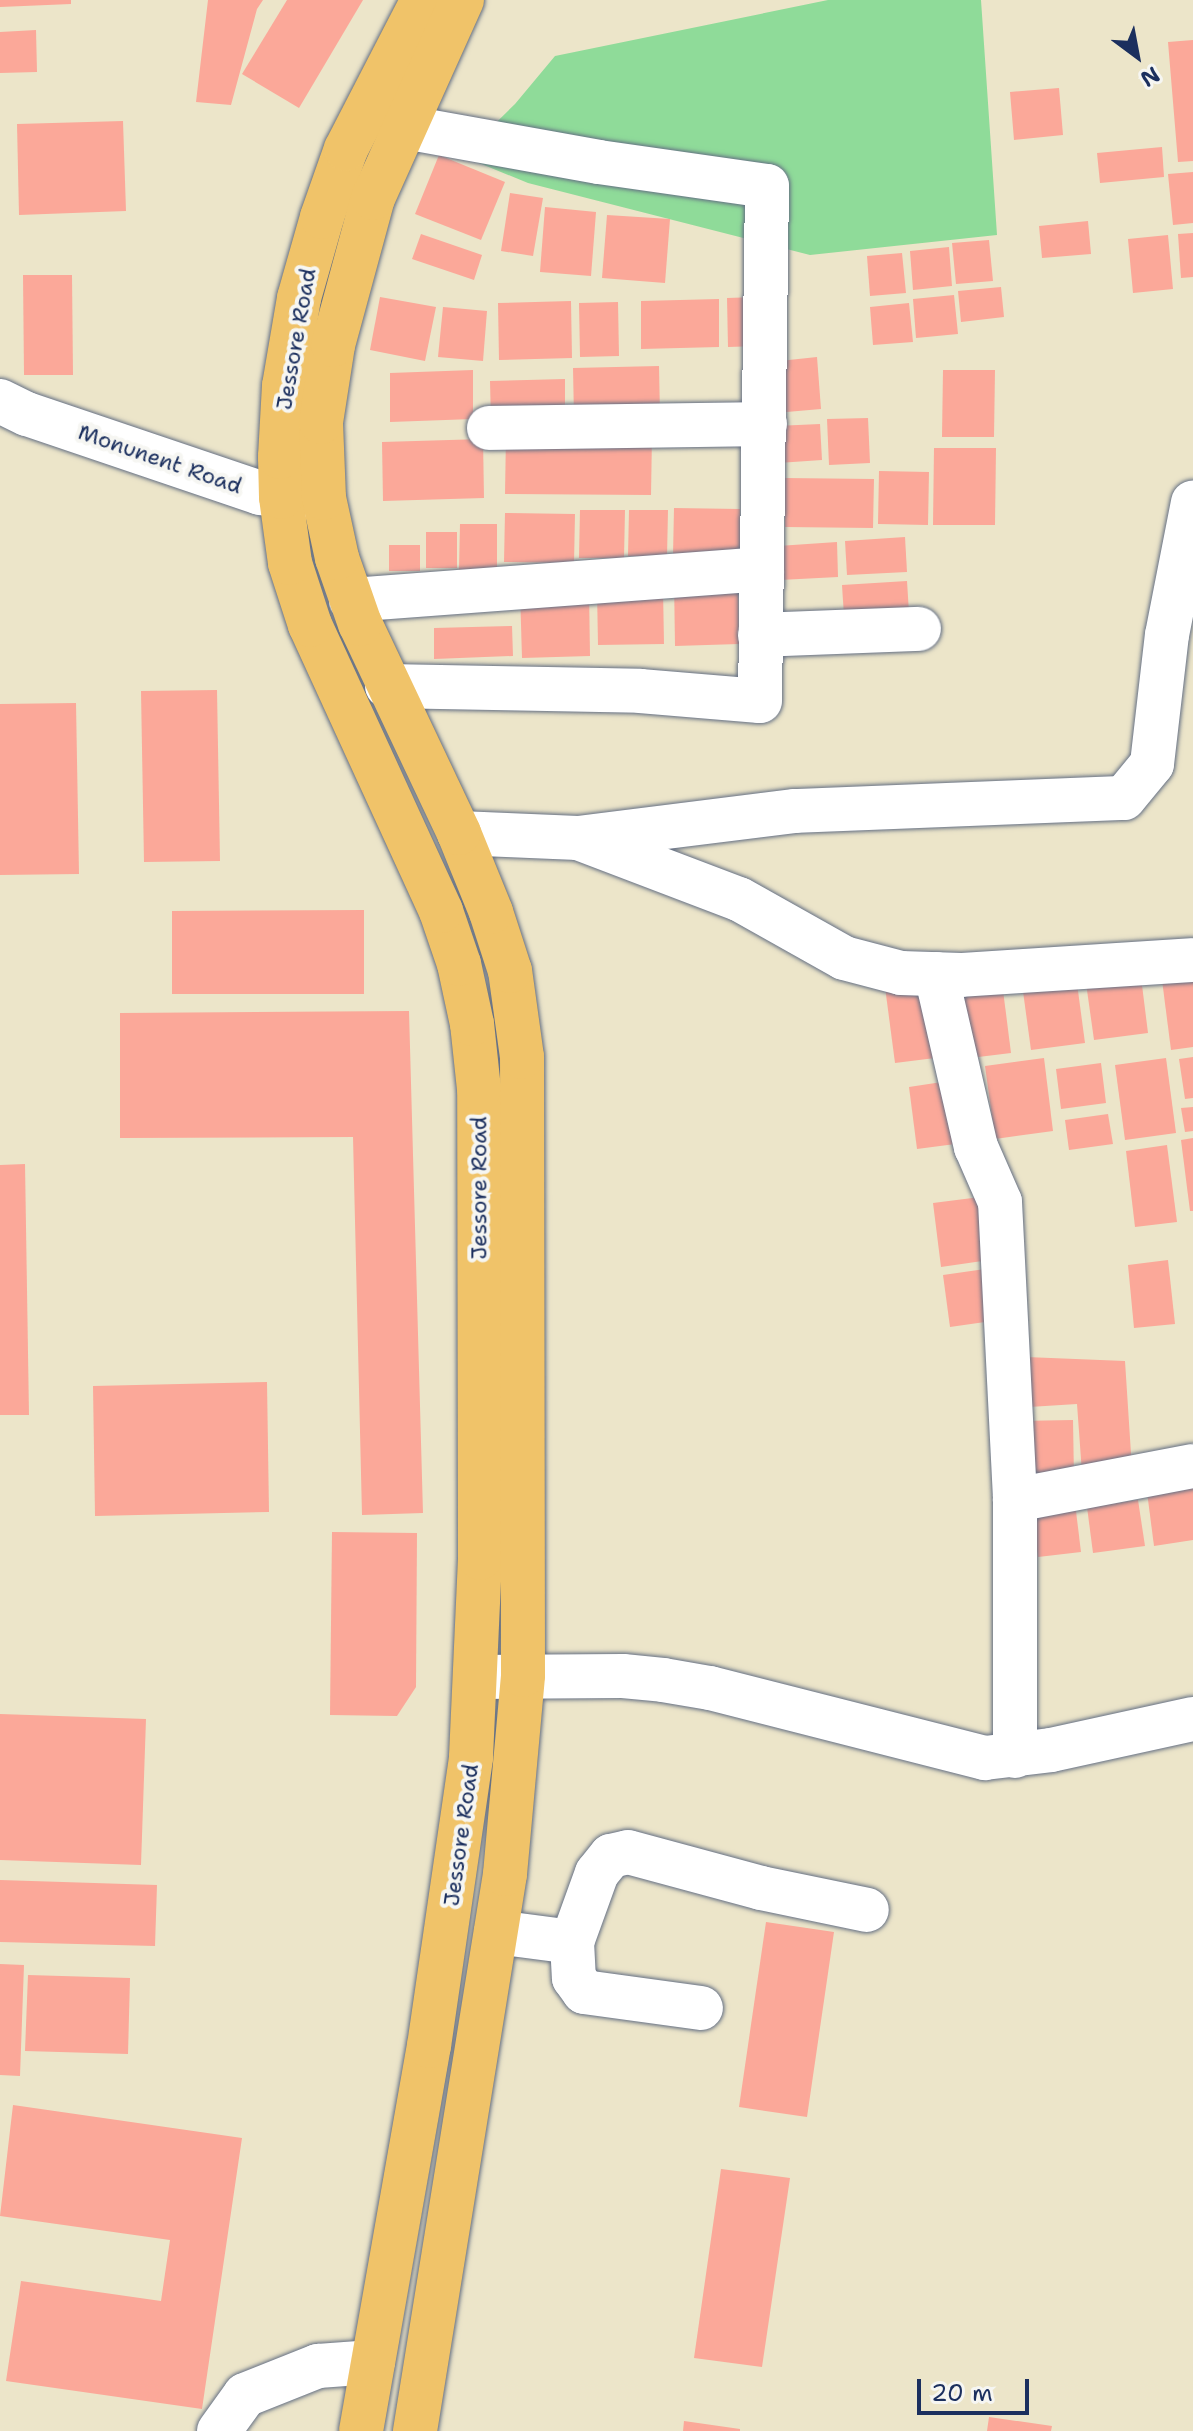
<!DOCTYPE html>
<style>
body{margin:0}
#map{position:relative;width:1193px;height:2431px;overflow:hidden;background:#ece5c9;font-family:"Shantell Sans",sans-serif}
div>[style]{position:absolute}
[style*='--x']{left:calc(var(--x)*1px);top:calc(var(--y)*1px);width:calc(var(--w)*1px);rotate:calc(var(--a)*1deg)}
.green>*{inset:0;background:#8fdb99}
.building>*{inset:0;background:#fba899}
.roads{filter:drop-shadow(0 0 2px #646f83) drop-shadow(0 0 2px #646f83)}
.minor>*{height:44px;margin:-22px;padding:0 22px;transform-origin:22px;border-radius:22px;background:#fff}
.major>*{height:44px;margin:-22px;padding:0 22px;transform-origin:22px;border-radius:22px;background:#f0c369}
span{translate:-50% -50%;white-space:nowrap;text-align:center;line-height:1.15;-webkit-text-stroke:8px #f6f6f2;paint-order:stroke}
.street-label{font-size:22px;color:#1b2f5e}
.north{position:absolute;left:1097px;top:16px;width:80px;height:80px;-webkit-text-stroke:6px #f6f6f2;paint-order:stroke;rotate:148deg;font-size:22px;font-weight:700;line-height:32px;text-align:center;color:#1b2f5e}
.north::after{content:'';display:block;margin:auto;width:28px;height:36px;background:#1b2f5e;clip-path:polygon(50% 0,100% 100%,50% 72%,0 100%)}
.scale{position:absolute;left:917px;top:2379px;width:112px;height:36px;box-sizing:border-box;border:4px solid #1b2f5e;border-top:0;padding-left:10px;font-size:24px;line-height:28px;white-space:nowrap;color:#1b2f5e;-webkit-text-stroke:6px #f6f6f2;paint-order:stroke}
</style>
<div id="map">
<div class="green">
<div style="clip-path:polygon(828px 0,981px 0,997px 235px,810px 255px,528px 183px,462px 156px,515px 104px,555px 56px)"></div>
</div>
<div class="building">
<div style="clip-path:polygon(0 0,71px 0,71px 4px,0 7px)"></div>
<div style="clip-path:polygon(208px 0,263px 0,257px 9px,231px 105px,196px 102px)"></div>
<div style="clip-path:polygon(287px 0,363px 0,299px 108px,242px 74px)"></div>
<div style="clip-path:polygon(36px 30px,37px 72px,0 73px,0 32px)"></div>
<div style="clip-path:polygon(1193px 40px,1193px 161px,1178px 162px,1168px 42px)"></div>
<div style="clip-path:polygon(1059px 88px,1063px 135px,1014px 140px,1010px 92px)"></div>
<div style="clip-path:polygon(123px 121px,126px 211px,19px 215px,17px 124px)"></div>
<div style="clip-path:polygon(1162px 147px,1164px 177px,1100px 183px,1097px 153px)"></div>
<div style="clip-path:polygon(439px 155px,505px 182px,481px 240px,415px 214px)"></div>
<div style="clip-path:polygon(1193px 172px,1193px 223px,1173px 225px,1168px 174px)"></div>
<div style="clip-path:polygon(510px 193px,543px 198px,533px 256px,501px 251px)"></div>
<div style="clip-path:polygon(545px 207px,596px 212px,591px 276px,540px 272px)"></div>
<div style="clip-path:polygon(607px 215px,670px 219px,665px 283px,602px 278px)"></div>
<div style="clip-path:polygon(1088px 221px,1091px 254px,1042px 258px,1039px 226px)"></div>
<div style="clip-path:polygon(1193px 233px,1193px 277px,1181px 278px,1178px 234px)"></div>
<div style="clip-path:polygon(421px 234px,482px 255px,474px 280px,412px 259px)"></div>
<div style="clip-path:polygon(1168px 235px,1173px 289px,1133px 293px,1128px 239px)"></div>
<div style="clip-path:polygon(989px 240px,993px 281px,956px 284px,952px 243px)"></div>
<div style="clip-path:polygon(949px 247px,952px 286px,913px 290px,910px 251px)"></div>
<div style="clip-path:polygon(902px 253px,906px 293px,870px 296px,867px 256px)"></div>
<div style="clip-path:polygon(23px 275px,72px 275px,73px 375px,24px 375px)"></div>
<div style="clip-path:polygon(1001px 287px,1004px 317px,961px 322px,958px 291px)"></div>
<div style="clip-path:polygon(954px 295px,958px 334px,916px 338px,913px 299px)"></div>
<div style="clip-path:polygon(380px 297px,436px 307px,425px 361px,370px 350px)"></div>
<div style="clip-path:polygon(757px 297px,759px 346px,728px 347px,727px 298px)"></div>
<div style="clip-path:polygon(719px 299px,719px 347px,641px 349px,641px 301px)"></div>
<div style="clip-path:polygon(571px 301px,572px 358px,499px 360px,498px 303px)"></div>
<div style="clip-path:polygon(618px 302px,619px 356px,580px 357px,579px 303px)"></div>
<div style="clip-path:polygon(909px 303px,913px 342px,873px 345px,870px 307px)"></div>
<div style="clip-path:polygon(443px 307px,487px 311px,483px 361px,438px 357px)"></div>
<div style="clip-path:polygon(817px 357px,821px 409px,775px 413px,770px 362px)"></div>
<div style="clip-path:polygon(659px 366px,660px 416px,574px 418px,573px 368px)"></div>
<div style="clip-path:polygon(473px 370px,473px 419px,390px 422px,390px 373px)"></div>
<div style="clip-path:polygon(943px 370px,995px 370px,994px 437px,942px 437px)"></div>
<div style="clip-path:polygon(565px 379px,565px 420px,491px 422px,490px 381px)"></div>
<div style="clip-path:polygon(868px 418px,870px 463px,829px 465px,827px 419px)"></div>
<div style="clip-path:polygon(820px 424px,822px 460px,778px 463px,776px 426px)"></div>
<div style="clip-path:polygon(506px 435px,652px 436px,651px 495px,505px 494px)"></div>
<div style="clip-path:polygon(483px 439px,484px 498px,383px 501px,382px 442px)"></div>
<div style="clip-path:polygon(934px 448px,996px 448px,995px 525px,933px 525px)"></div>
<div style="clip-path:polygon(879px 471px,929px 472px,928px 525px,878px 524px)"></div>
<div style="clip-path:polygon(785px 478px,874px 479px,873px 528px,785px 527px)"></div>
<div style="clip-path:polygon(674px 508px,740px 509px,740px 556px,673px 556px)"></div>
<div style="clip-path:polygon(580px 510px,625px 510px,624px 558px,579px 558px)"></div>
<div style="clip-path:polygon(629px 510px,668px 510px,667px 557px,628px 556px)"></div>
<div style="clip-path:polygon(505px 513px,575px 514px,574px 563px,504px 562px)"></div>
<div style="clip-path:polygon(460px 524px,497px 524px,497px 570px,459px 570px)"></div>
<div style="clip-path:polygon(426px 532px,457px 532px,457px 568px,426px 568px)"></div>
<div style="clip-path:polygon(905px 537px,907px 572px,847px 575px,845px 541px)"></div>
<div style="clip-path:polygon(837px 542px,838px 577px,780px 580px,778px 546px)"></div>
<div style="clip-path:polygon(389px 545px,420px 545px,420px 571px,389px 571px)"></div>
<div style="clip-path:polygon(738px 578px,739px 644px,675px 646px,674px 580px)"></div>
<div style="clip-path:polygon(907px 581px,909px 613px,844px 616px,842px 585px)"></div>
<div style="clip-path:polygon(663px 589px,664px 644px,598px 645px,597px 590px)"></div>
<div style="clip-path:polygon(589px 590px,590px 656px,522px 658px,520px 591px)"></div>
<div style="clip-path:polygon(512px 626px,513px 656px,434px 659px,434px 628px)"></div>
<div style="clip-path:polygon(217px 690px,220px 861px,144px 862px,141px 691px)"></div>
<div style="clip-path:polygon(76px 703px,79px 874px,0 875px,0 704px)"></div>
<div style="clip-path:polygon(364px 910px,364px 994px,172px 994px,172px 911px)"></div>
<div style="clip-path:polygon(1140px 969px,1148px 1033px,1094px 1040px,1085px 976px)"></div>
<div style="clip-path:polygon(1076px 976px,1085px 1043px,1031px 1050px,1022px 984px)"></div>
<div style="clip-path:polygon(1193px 976px,1193px 1047px,1171px 1050px,1162px 980px)"></div>
<div style="clip-path:polygon(925px 981px,935px 1058px,895px 1063px,885px 987px)"></div>
<div style="clip-path:polygon(1003px 990px,1011px 1053px,962px 1059px,947px 999px)"></div>
<div style="clip-path:polygon(409px 1011px,423px 1513px,362px 1515px,353px 1137px,120px 1138px,120px 1013px)"></div>
<div style="clip-path:polygon(1193px 1057px,1193px 1098px,1185px 1099px,1179px 1059px)"></div>
<div style="clip-path:polygon(1044px 1058px,1053px 1131px,995px 1139px,985px 1066px)"></div>
<div style="clip-path:polygon(1166px 1058px,1176px 1133px,1125px 1140px,1115px 1065px)"></div>
<div style="clip-path:polygon(1101px 1063px,1106px 1103px,1061px 1109px,1056px 1069px)"></div>
<div style="clip-path:polygon(955px 1080px,963px 1143px,917px 1149px,909px 1087px)"></div>
<div style="clip-path:polygon(1193px 1107px,1193px 1131px,1185px 1132px,1181px 1108px)"></div>
<div style="clip-path:polygon(1108px 1114px,1113px 1144px,1069px 1150px,1065px 1120px)"></div>
<div style="clip-path:polygon(1193px 1138px,1193px 1211px,1190px 1211px,1181px 1140px)"></div>
<div style="clip-path:polygon(1167px 1145px,1177px 1222px,1135px 1227px,1126px 1151px)"></div>
<div style="clip-path:polygon(25px 1164px,29px 1415px,0 1415px,0 1165px)"></div>
<div style="clip-path:polygon(988px 1196px,996px 1259px,941px 1267px,933px 1203px)"></div>
<div style="clip-path:polygon(1168px 1260px,1175px 1324px,1134px 1328px,1128px 1265px)"></div>
<div style="clip-path:polygon(992px 1268px,999px 1320px,950px 1327px,943px 1275px)"></div>
<div style="clip-path:polygon(1026px 1357px,1125px 1361px,1132px 1469px,1082px 1473px,1077px 1404px,1029px 1407px)"></div>
<div style="clip-path:polygon(267px 1382px,269px 1512px,95px 1516px,93px 1386px)"></div>
<div style="clip-path:polygon(1073px 1420px,1074px 1479px,1019px 1481px,1018px 1421px)"></div>
<div style="clip-path:polygon(1193px 1486px,1193px 1540px,1154px 1546px,1147px 1492px)"></div>
<div style="clip-path:polygon(1138px 1500px,1145px 1546px,1093px 1553px,1087px 1507px)"></div>
<div style="clip-path:polygon(1075px 1503px,1081px 1552px,1038px 1557px,1031px 1509px)"></div>
<div style="clip-path:polygon(332px 1532px,417px 1533px,416px 1687px,397px 1716px,330px 1715px)"></div>
<div style="clip-path:polygon(0 1714px,146px 1719px,141px 1865px,0 1860px)"></div>
<div style="clip-path:polygon(0 1880px,157px 1885px,155px 1946px,0 1942px)"></div>
<div style="clip-path:polygon(766px 1922px,834px 1932px,807px 2117px,739px 2107px)"></div>
<div style="clip-path:polygon(0 1964px,24px 1965px,20px 2076px,0 2075px)"></div>
<div style="clip-path:polygon(28px 1975px,130px 1978px,128px 2054px,25px 2051px)"></div>
<div style="clip-path:polygon(13px 2105px,242px 2138px,202px 2409px,6px 2381px,21px 2281px,161px 2301px,170px 2240px,0 2216px)"></div>
<div style="clip-path:polygon(721px 2169px,790px 2178px,762px 2367px,694px 2358px)"></div>
<div style="clip-path:polygon(989px 2417px,1052px 2426px,1051px 2431px,987px 2431px)"></div>
<div style="clip-path:polygon(684px 2421px,740px 2429px,740px 2431px,683px 2431px)"></div>
</div>
<div class="roads">
<div class="minor">
<div style="--x:0;--y:401;--w:30;--a:26"></div>
<div style="--x:27;--y:414;--w:246;--a:18.7"></div>
<div style="--x:260;--y:493;--w:57;--a:5"></div>
<div style="--x:489;--y:428;--w:276;--a:-0.8"></div>
<div style="--x:351;--y:600;--w:412;--a:-4.3"></div>
<div style="--x:760;--y:635;--w:159;--a:-2.2"></div>
<div style="--x:387;--y:686;--w:253;--a:1.1"></div>
<div style="--x:640;--y:691;--w:120;--a:4.8"></div>
<div style="--x:760;--y:701;--w:515;--a:-89.22"></div>
<div style="--x:767;--y:186;--w:170;--a:-171.9"></div>
<div style="--x:599;--y:162;--w:197;--a:-169.8"></div>
<div style="--x:459;--y:833;--w:119;--a:2.4"></div>
<div style="--x:578;--y:838;--w:172;--a:20.8"></div>
<div style="--x:739;--y:899;--w:120;--a:29.3"></div>
<div style="--x:844;--y:958;--w:59;--a:14.7"></div>
<div style="--x:901;--y:973;--w:60;--a:1.9"></div>
<div style="--x:961;--y:975;--w:232;--a:-3.7"></div>
<div style="--x:578;--y:838;--w:219;--a:-7.1"></div>
<div style="--x:795;--y:811;--w:329;--a:-2.3"></div>
<div style="--x:1124;--y:798;--w:44;--a:-50.5"></div>
<div style="--x:1152;--y:764;--w:130;--a:-83.4"></div>
<div style="--x:1167;--y:635;--w:135;--a:-78.9"></div>
<div style="--x:936;--y:974;--w:178;--a:77"></div>
<div style="--x:976;--y:1147;--w:60;--a:66.4"></div>
<div style="--x:1000;--y:1202;--w:298;--a:87.1"></div>
<div style="--x:1015;--y:1500;--w:256;--a:90"></div>
<div style="--x:1015;--y:1500;--w:181;--a:-10.8"></div>
<div style="--x:476;--y:1677;--w:147;--a:-0.4"></div>
<div style="--x:623;--y:1676;--w:40;--a:5.7"></div>
<div style="--x:663;--y:1680;--w:48;--a:9.7"></div>
<div style="--x:710;--y:1688;--w:284;--a:14.3"></div>
<div style="--x:985;--y:1758;--w:66;--a:-6.9"></div>
<div style="--x:1051;--y:1750;--w:145;--a:-12.3"></div>
<div style="--x:496;--y:1932;--w:77;--a:7.5"></div>
<div style="--x:572;--y:1942;--w:73;--a:-70.1"></div>
<div style="--x:597;--y:1873;--w:22;--a:-51"></div>
<div style="--x:611;--y:1856;--w:17;--a:-13"></div>
<div style="--x:628;--y:1852;--w:138;--a:15.1"></div>
<div style="--x:761;--y:1888;--w:108;--a:11.7"></div>
<div style="--x:572;--y:1942;--w:36;--a:87"></div>
<div style="--x:574;--y:1978;--w:17;--a:54"></div>
<div style="--x:584;--y:1992;--w:118;--a:7.8"></div>
<div style="--x:219;--y:2431;--w:44;--a:-54.2"></div>
<div style="--x:245;--y:2395;--w:79;--a:-21.7"></div>
<div style="--x:318;--y:2366;--w:55;--a:-4.2"></div>
</div>
<div class="major">
<div style="--x:361;--y:2431;--w:391;--a:-80"></div>
<div style="--x:429;--y:2046;--w:292;--a:-81.7"></div>
<div style="--x:471;--y:1757;--w:199;--a:-87.4"></div>
<div style="--x:480;--y:1558;--w:469;--a:-90.1"></div>
<div style="--x:479;--y:1089;--w:65;--a:-96.1"></div>
<div style="--x:472;--y:1024;--w:61;--a:-102.2"></div>
<div style="--x:459;--y:964;--w:56;--a:-108.8"></div>
<div style="--x:441;--y:911;--w:315;--a:-114.6"></div>
<div style="--x:310;--y:625;--w:65;--a:-107.9"></div>
<div style="--x:290;--y:563;--w:67;--a:-97.8"></div>
<div style="--x:281;--y:497;--w:40;--a:-91.4"></div>
<div style="--x:280;--y:457;--w:71;--a:-86.8"></div>
<div style="--x:284;--y:386;--w:89;--a:-80.3"></div>
<div style="--x:299;--y:298;--w:84;--a:-74.1"></div>
<div style="--x:322;--y:217;--w:72;--a:-70.6"></div>
<div style="--x:346;--y:149;--w:168;--a:-62.7"></div>
<div style="--x:415;--y:2431;--w:564;--a:-80.82"></div>
<div style="--x:505;--y:1874;--w:200;--a:-84.8"></div>
<div style="--x:523;--y:1675;--w:618;--a:-90.09"></div>
<div style="--x:522;--y:1057;--w:87;--a:-97.9"></div>
<div style="--x:510;--y:971;--w:62;--a:-107.9"></div>
<div style="--x:491;--y:912;--w:85;--a:-112.1"></div>
<div style="--x:459;--y:833;--w:231;--a:-115.3"></div>
<div style="--x:360;--y:624;--w:70;--a:-109.2"></div>
<div style="--x:337;--y:558;--w:61;--a:-102.2"></div>
<div style="--x:324;--y:498;--w:76;--a:-92.3"></div>
<div style="--x:321;--y:422;--w:78;--a:-81.1"></div>
<div style="--x:333;--y:345;--w:152;--a:-74.8"></div>
<div style="--x:373;--y:198;--w:217;--a:-65.8"></div>
</div>
</div>
<div class="street-label">
<span style="left:296px;top:339px;rotate:-80deg">Jessore Road</span>
<span style="left:160px;top:459px;rotate:19deg">Monunent Road</span>
<span style="left:479px;top:1188px;rotate:-90deg">Jessore Road</span>
<span style="left:461px;top:1835px;rotate:-82deg">Jessore Road</span>
</div>
<div class="north">N</div>
<div class="scale">20 m</div>
</div>
